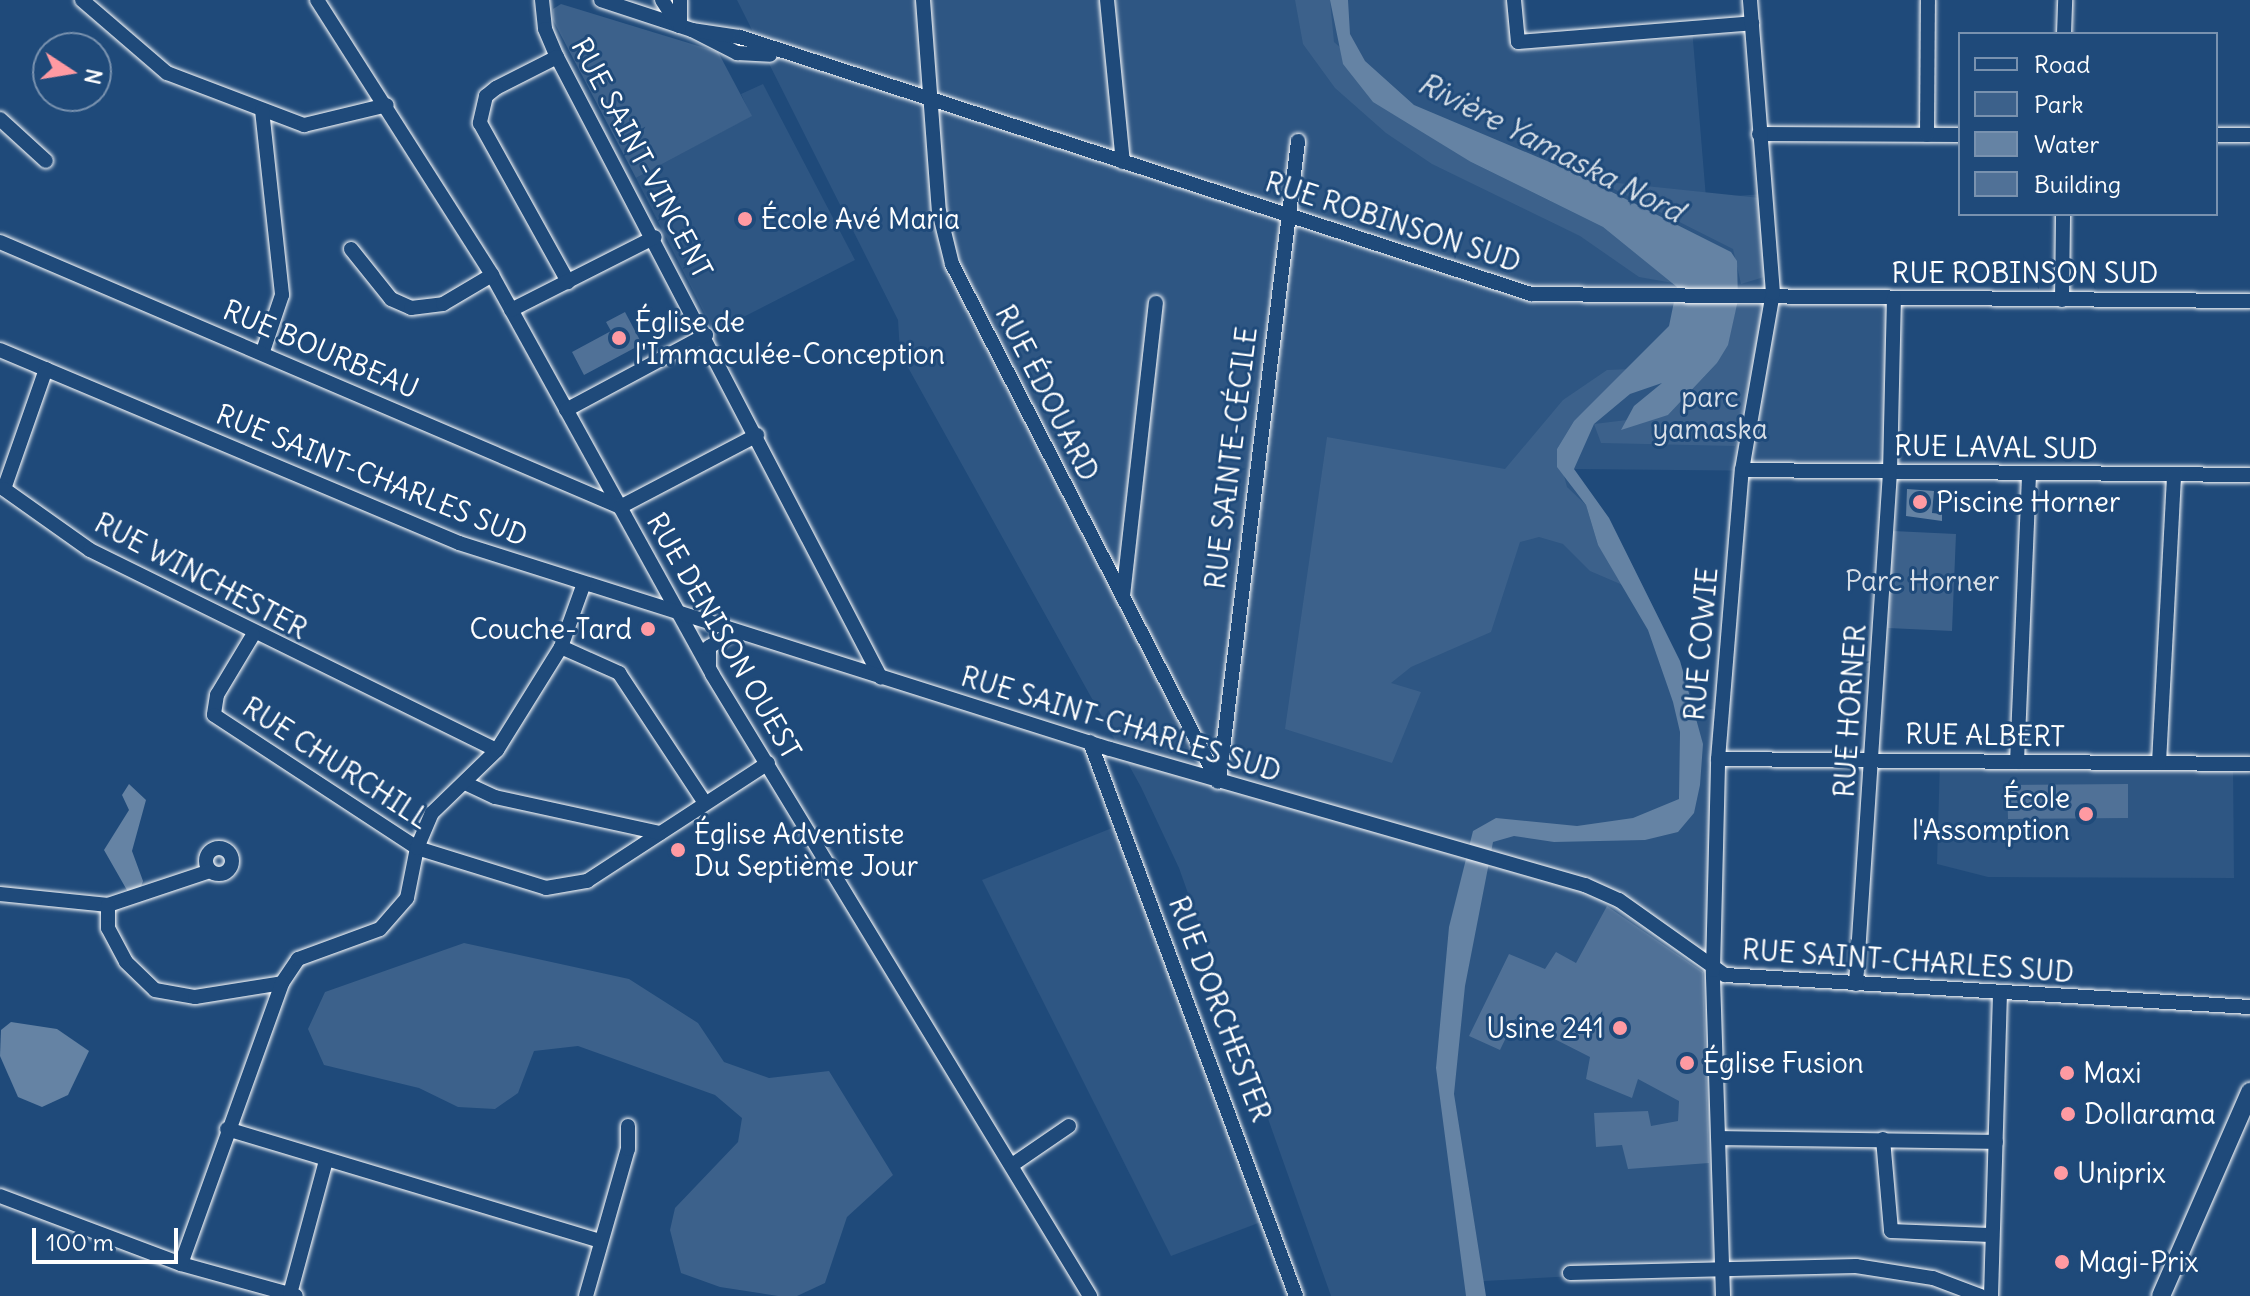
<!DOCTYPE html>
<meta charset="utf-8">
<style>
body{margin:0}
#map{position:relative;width:2250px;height:1296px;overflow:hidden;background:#1f4a7a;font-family:Delius,sans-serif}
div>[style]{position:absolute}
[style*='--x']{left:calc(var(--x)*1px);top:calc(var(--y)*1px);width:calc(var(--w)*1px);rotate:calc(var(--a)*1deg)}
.built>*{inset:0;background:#2e5683}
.green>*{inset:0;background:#3c618b}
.water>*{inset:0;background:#6583a4}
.building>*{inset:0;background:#507197}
.roads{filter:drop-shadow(0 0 2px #fff) drop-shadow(0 0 2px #fff)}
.minor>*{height:14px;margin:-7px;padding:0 7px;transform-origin:7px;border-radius:7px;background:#1f4a7a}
.minor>.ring{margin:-7px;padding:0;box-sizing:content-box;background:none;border:14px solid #1f4a7a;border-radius:50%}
.major>*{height:18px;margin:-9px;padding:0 9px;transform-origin:9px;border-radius:9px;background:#1f4a7a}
.dots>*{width:22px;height:22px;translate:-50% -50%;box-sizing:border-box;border:4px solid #1f4a7a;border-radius:50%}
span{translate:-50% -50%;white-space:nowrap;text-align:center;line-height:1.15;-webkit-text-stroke:6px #1f4a7a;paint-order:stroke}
.street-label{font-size:28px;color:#fff}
.poi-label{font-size:28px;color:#fff}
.left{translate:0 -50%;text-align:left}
.right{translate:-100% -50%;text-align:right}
.park-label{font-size:28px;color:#d8dfe8}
.water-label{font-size:30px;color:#d8e0e8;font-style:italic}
.legend{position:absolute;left:1958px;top:32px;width:260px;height:184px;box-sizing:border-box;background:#1f4a7a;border:2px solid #7992af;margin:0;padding:10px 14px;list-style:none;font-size:24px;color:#fff}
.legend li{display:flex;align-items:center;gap:16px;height:40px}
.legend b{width:40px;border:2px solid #7992af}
.north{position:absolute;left:32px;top:32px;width:80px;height:80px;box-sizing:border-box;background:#1f4a7a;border:2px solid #7992af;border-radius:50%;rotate:102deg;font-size:22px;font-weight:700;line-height:32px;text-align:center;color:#fff}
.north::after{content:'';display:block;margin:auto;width:28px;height:36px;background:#ff9aa2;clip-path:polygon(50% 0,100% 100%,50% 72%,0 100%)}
.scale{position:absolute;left:32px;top:1228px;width:146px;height:36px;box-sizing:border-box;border:4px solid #fff;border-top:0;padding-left:10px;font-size:24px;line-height:28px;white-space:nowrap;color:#fff;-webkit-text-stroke:6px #1f4a7a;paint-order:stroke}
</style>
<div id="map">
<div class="built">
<div style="clip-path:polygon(737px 0,1514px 0,1518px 41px,1692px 28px,1706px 198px,1764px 194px,1772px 297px,1894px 298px,1890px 472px,1574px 469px,1609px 518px,1680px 661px,1695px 708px,1721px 710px,1716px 905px,1723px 1268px,1466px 1282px,1466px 1296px,1331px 1296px,1179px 868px,1141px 787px,900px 353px,898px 320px)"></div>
<div style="clip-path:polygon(763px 84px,855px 260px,714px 332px,636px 178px,751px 116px,741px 94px)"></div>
<div style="clip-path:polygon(1940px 760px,2233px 764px,2234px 878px,1988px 877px,1937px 864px)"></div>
<div style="clip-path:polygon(1117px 826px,1261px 1222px,1171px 1256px,982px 880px)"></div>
</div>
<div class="green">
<div style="clip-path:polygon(1295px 0,1330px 0,1334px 42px,1471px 162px,1603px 227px,1673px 283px,1639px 277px,1580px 236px,1432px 164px,1386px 133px,1335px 88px,1303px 44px)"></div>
<div style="clip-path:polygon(561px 4px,718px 52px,752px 116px,636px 178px,553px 20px,553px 9px)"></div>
<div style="clip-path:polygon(1598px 181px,1760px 198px,1764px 277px,1741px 284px,1733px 249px)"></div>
<div style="clip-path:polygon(1765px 304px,1735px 446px,1601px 443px,1594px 424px,1668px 415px,1717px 363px,1737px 305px)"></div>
<div style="clip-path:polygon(1632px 369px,1574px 421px,1557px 449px,1567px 487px,1586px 505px,1598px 545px,1625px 586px,1590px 571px,1563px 544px,1539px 537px,1520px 542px,1491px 632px,1411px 667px,1391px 683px,1421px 692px,1392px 763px,1285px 729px,1327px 437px,1505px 469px,1563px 400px,1607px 370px)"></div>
<div style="clip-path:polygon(1893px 531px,1956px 534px,1952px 631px,1888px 628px)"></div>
<div style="clip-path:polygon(464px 943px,629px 979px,698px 1023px,724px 1062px,769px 1078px,829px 1071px,893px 1175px,847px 1217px,825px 1283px,797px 1296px,778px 1296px,720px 1287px,681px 1273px,670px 1230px,675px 1208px,738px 1142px,742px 1118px,715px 1095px,578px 1046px,534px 1051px,518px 1093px,495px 1109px,458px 1107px,419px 1088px,324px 1065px,308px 1029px,325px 992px)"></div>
</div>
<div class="water">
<div style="clip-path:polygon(1330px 0,1348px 0,1350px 34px,1365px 61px,1414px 105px,1566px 169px,1731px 252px,1737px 261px,1738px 300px,1728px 345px,1717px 363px,1668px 415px,1621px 430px,1634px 406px,1662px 383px,1630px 394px,1594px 424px,1574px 469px,1609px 518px,1680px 661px,1703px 744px,1700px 785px,1694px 813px,1678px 832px,1645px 840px,1554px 842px,1514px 836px,1493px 842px,1465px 986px,1454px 1094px,1486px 1296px,1466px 1296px,1436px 1068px,1449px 927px,1473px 831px,1496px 818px,1577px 826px,1633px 818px,1679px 799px,1680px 732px,1673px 702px,1648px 630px,1598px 545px,1586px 505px,1557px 467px,1557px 449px,1574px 421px,1669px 326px,1677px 287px,1603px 227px,1471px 162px,1373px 102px,1343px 64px)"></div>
<div style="clip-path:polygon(1907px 489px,1934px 491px,1932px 513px,1942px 514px,1942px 521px,1906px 516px)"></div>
<div style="clip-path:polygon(129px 784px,146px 800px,132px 851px,143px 881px,140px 889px,128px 892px,104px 850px,129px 810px,122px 795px)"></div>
<div style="clip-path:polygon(11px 1022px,57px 1029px,89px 1051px,68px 1095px,42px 1107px,18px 1097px,0 1056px,1px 1030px)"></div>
</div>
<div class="building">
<div style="clip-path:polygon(625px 312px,642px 344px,584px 375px,572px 352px,611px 331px,606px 322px)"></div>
<div style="clip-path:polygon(2128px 784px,2128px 818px,2008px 819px,2007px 785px)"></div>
<div style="clip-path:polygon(1607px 906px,1703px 972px,1709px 1163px,1628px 1169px,1622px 1145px,1596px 1147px,1594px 1113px,1648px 1111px,1651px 1126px,1678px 1121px,1679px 1101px,1638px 1079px,1632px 1098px,1586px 1079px,1590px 1057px,1515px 1019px,1500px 1050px,1469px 1036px,1509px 954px,1545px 969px,1556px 952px,1576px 963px)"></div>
</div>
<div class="roads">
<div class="minor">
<div style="--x:82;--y:0;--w:112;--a:40.7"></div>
<div style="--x:167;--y:73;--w:147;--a:20.8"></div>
<div style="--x:304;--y:125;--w:85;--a:-13.5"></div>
<div style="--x:317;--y:0;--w:326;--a:57.5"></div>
<div style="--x:492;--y:275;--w:456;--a:61.1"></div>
<div style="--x:712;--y:674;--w:728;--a:58.71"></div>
<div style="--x:542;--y:0;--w:29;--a:84"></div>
<div style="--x:545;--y:29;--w:30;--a:67"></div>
<div style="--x:557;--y:57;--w:700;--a:62.45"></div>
<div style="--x:601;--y:0;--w:96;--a:18.2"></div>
<div style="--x:692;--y:30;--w:51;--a:27.1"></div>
<div style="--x:737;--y:53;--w:33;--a:3"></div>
<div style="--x:662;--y:0;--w:31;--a:57"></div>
<div style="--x:923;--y:0;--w:212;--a:85.7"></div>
<div style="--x:939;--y:211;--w:55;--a:76.2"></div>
<div style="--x:952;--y:264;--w:582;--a:62.82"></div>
<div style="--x:1107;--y:0;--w:163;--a:84.4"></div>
<div style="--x:1514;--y:0;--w:42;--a:84.6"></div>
<div style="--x:1518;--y:42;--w:235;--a:-4.6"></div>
<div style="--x:680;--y:26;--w:26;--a:-90"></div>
<div style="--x:692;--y:30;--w:49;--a:8.3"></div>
<div style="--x:740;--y:37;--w:832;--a:18"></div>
<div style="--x:1531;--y:294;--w:719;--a:0.56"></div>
<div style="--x:2064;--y:34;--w:34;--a:-88"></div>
<div style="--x:557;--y:57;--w:68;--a:153.1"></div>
<div style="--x:496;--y:88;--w:13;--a:141"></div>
<div style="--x:486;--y:96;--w:28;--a:103"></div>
<div style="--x:480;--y:123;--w:182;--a:61"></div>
<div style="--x:262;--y:110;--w:186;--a:83.8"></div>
<div style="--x:282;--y:295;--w:59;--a:108.7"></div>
<div style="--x:0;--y:119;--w:62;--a:42.4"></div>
<div style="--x:1759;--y:134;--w:201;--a:0.3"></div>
<div style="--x:1927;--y:135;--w:135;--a:-89.6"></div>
<div style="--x:2216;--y:135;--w:34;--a:0"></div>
<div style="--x:0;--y:242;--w:674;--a:23.14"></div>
<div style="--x:620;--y:507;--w:155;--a:-27.7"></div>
<div style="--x:351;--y:249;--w:64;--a:51.3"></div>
<div style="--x:391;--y:299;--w:22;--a:24"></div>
<div style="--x:411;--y:308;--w:32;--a:-7"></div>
<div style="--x:443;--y:304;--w:57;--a:-30.6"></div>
<div style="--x:2062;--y:300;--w:86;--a:-89.3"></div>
<div style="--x:511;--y:310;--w:161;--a:-26.9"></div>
<div style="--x:0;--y:350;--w:498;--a:22.8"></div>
<div style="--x:459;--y:543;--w:683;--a:17.56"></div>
<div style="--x:1110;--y:749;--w:494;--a:16"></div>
<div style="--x:1585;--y:885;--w:37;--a:24"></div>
<div style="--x:1619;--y:900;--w:130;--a:35.3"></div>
<div style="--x:1725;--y:975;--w:526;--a:3.49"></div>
<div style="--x:46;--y:369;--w:127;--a:109.3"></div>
<div style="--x:4;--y:489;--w:105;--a:35.3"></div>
<div style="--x:90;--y:550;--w:453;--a:26.2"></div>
<div style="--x:566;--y:410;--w:159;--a:-28.2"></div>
<div style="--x:1742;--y:470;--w:508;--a:0.56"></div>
<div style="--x:1123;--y:596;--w:295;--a:-83.6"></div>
<div style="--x:253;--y:635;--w:70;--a:121"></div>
<div style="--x:217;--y:695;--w:20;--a:99"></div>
<div style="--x:214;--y:715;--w:243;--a:33.2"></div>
<div style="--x:417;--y:848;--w:135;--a:17.2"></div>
<div style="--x:546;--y:888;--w:42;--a:-9.7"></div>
<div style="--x:587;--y:881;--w:216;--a:-33.1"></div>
<div style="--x:561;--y:647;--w:64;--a:24.1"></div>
<div style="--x:619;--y:673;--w:156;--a:56.5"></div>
<div style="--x:709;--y:666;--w:19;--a:-90"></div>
<div style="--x:709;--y:647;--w:27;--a:-31"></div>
<div style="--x:1090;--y:742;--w:591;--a:69.6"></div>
<div style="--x:1718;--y:759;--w:532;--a:0.54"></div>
<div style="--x:2017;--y:762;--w:289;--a:-87.6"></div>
<div style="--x:2159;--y:763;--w:289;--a:-87"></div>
<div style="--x:1219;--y:781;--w:645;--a:-82.96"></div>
<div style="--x:467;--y:784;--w:31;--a:25"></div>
<div style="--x:495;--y:797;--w:169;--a:12.3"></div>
<div class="ring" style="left:206px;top:848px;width:12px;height:12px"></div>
<div style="--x:0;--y:894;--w:109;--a:5.8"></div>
<div style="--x:108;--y:905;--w:108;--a:-18.4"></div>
<div style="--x:108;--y:905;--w:23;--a:90"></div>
<div style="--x:108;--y:928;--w:38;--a:62"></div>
<div style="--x:126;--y:962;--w:40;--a:44"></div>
<div style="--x:155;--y:990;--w:41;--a:9.9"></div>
<div style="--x:195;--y:997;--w:88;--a:-9.1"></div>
<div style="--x:282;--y:983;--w:29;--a:-56"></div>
<div style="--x:298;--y:959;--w:87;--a:-20.1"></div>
<div style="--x:380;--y:929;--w:41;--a:-48.9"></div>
<div style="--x:407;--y:898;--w:51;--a:-78.7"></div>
<div style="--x:417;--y:848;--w:38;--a:-67"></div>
<div style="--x:432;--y:813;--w:91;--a:-44.1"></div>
<div style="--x:497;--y:750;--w:121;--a:-58.1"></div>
<div style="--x:561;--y:647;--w:68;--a:-70.2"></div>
<div style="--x:1856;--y:984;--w:513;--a:-86.2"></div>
<div style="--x:1890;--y:472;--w:174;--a:-88.7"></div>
<div style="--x:227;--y:1129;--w:390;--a:16.7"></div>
<div style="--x:1722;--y:1138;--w:274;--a:0.8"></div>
<div style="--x:1883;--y:1139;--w:92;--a:85"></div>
<div style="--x:1891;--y:1231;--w:99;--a:2.3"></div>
<div style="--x:1012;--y:1165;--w:69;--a:-34.4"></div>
<div style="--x:0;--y:1196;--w:193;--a:20.6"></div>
<div style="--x:181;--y:1264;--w:119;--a:15.5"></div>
<div style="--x:181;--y:1264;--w:299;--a:-70.2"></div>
<div style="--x:1570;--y:1273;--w:286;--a:-1.4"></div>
<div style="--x:1856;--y:1266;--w:78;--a:8.9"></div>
<div style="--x:1933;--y:1278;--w:51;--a:20.6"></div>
<div style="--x:290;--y:1294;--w:138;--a:-74.9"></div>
<div style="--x:586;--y:1296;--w:153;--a:-74.1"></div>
<div style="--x:628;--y:1149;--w:23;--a:-90"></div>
<div style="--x:1723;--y:1296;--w:326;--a:-91.8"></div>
<div style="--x:1713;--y:970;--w:211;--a:-88.6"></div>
<div style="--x:1718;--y:759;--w:290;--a:-85.3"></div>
<div style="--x:1742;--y:470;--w:180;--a:-80.1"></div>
<div style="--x:1773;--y:293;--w:294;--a:-94.5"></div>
<div style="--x:1991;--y:1296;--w:303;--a:-88.3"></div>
</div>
<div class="major">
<div style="--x:2161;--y:1296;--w:223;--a:-66.4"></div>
</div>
</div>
<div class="dots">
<div style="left:745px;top:219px;background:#ff9aa2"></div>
<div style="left:619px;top:338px;background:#ff9aa2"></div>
<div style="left:1920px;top:502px;background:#ff9aa2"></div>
<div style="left:648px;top:629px;background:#ff9aa2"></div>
<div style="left:2086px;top:814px;background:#ff9aa2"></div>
<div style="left:678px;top:850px;background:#ff9aa2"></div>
<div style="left:1620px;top:1028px;background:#ff9aa2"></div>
<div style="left:1687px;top:1063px;background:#ff9aa2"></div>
<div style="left:2067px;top:1073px;background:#ff9aa2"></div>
<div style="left:2068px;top:1114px;background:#ff9aa2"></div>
<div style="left:2061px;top:1173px;background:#ff9aa2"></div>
<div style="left:2062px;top:1262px;background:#ff9aa2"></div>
</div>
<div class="street-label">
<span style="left:642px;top:158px;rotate:62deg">RUE SAINT-VINCENT</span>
<span style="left:1393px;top:222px;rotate:18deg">RUE ROBINSON SUD</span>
<span style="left:2025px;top:273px">RUE ROBINSON SUD</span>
<span style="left:321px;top:349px;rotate:23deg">RUE BOURBEAU</span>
<span style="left:1047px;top:393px;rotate:63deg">RUE ÉDOUARD</span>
<span style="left:1996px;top:447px;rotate:1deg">RUE LAVAL SUD</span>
<span style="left:1231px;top:458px;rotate:-83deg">RUE SAINTE-CÉCILE</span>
<span style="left:372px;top:475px;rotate:22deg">RUE SAINT-CHARLES SUD</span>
<span style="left:201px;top:576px;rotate:28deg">RUE WINCHESTER</span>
<span style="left:724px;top:636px;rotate:60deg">RUE DENISON OUEST</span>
<span style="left:1701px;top:644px;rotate:-85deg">RUE COWIE</span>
<span style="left:1850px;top:711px;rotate:-86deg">RUE HORNER</span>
<span style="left:1121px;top:724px;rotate:17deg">RUE SAINT-CHARLES SUD</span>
<span style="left:1985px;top:735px;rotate:1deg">RUE ALBERT</span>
<span style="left:336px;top:763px;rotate:33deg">RUE CHURCHILL</span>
<span style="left:1908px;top:961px;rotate:4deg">RUE SAINT-CHARLES SUD</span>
<span style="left:1220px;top:1009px;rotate:69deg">RUE DORCHESTER</span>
</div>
<div class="poi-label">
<span class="left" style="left:761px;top:219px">École Avé Maria</span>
<span class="left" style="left:635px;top:338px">Église de<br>l'Immaculée-Conception</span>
<span class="left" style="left:1936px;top:502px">Piscine Horner</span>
<span class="right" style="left:632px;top:629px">Couche-Tard</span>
<span class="right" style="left:2070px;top:814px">École<br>l'Assomption</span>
<span class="left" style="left:694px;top:850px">Église Adventiste<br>Du Septième Jour</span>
<span class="right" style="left:1604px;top:1028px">Usine 241</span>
<span class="left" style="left:1703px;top:1063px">Église Fusion</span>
<span class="left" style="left:2083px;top:1073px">Maxi</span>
<span class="left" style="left:2084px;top:1114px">Dollarama</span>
<span class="left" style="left:2077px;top:1173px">Uniprix</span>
<span class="left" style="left:2078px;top:1262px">Magi-Prix</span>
</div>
<div class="park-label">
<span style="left:1710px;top:413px">parc<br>yamaska</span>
<span style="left:1922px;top:581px">Parc Horner</span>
</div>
<div class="water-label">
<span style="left:1551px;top:147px;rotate:27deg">Rivière Yamaska Nord</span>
</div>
<ul class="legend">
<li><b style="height:10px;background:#1f4a7a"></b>Road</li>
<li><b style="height:22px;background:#3c618b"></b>Park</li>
<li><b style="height:22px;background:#6583a4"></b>Water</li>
<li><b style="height:22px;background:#507197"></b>Building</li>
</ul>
<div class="north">N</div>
<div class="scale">100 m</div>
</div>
